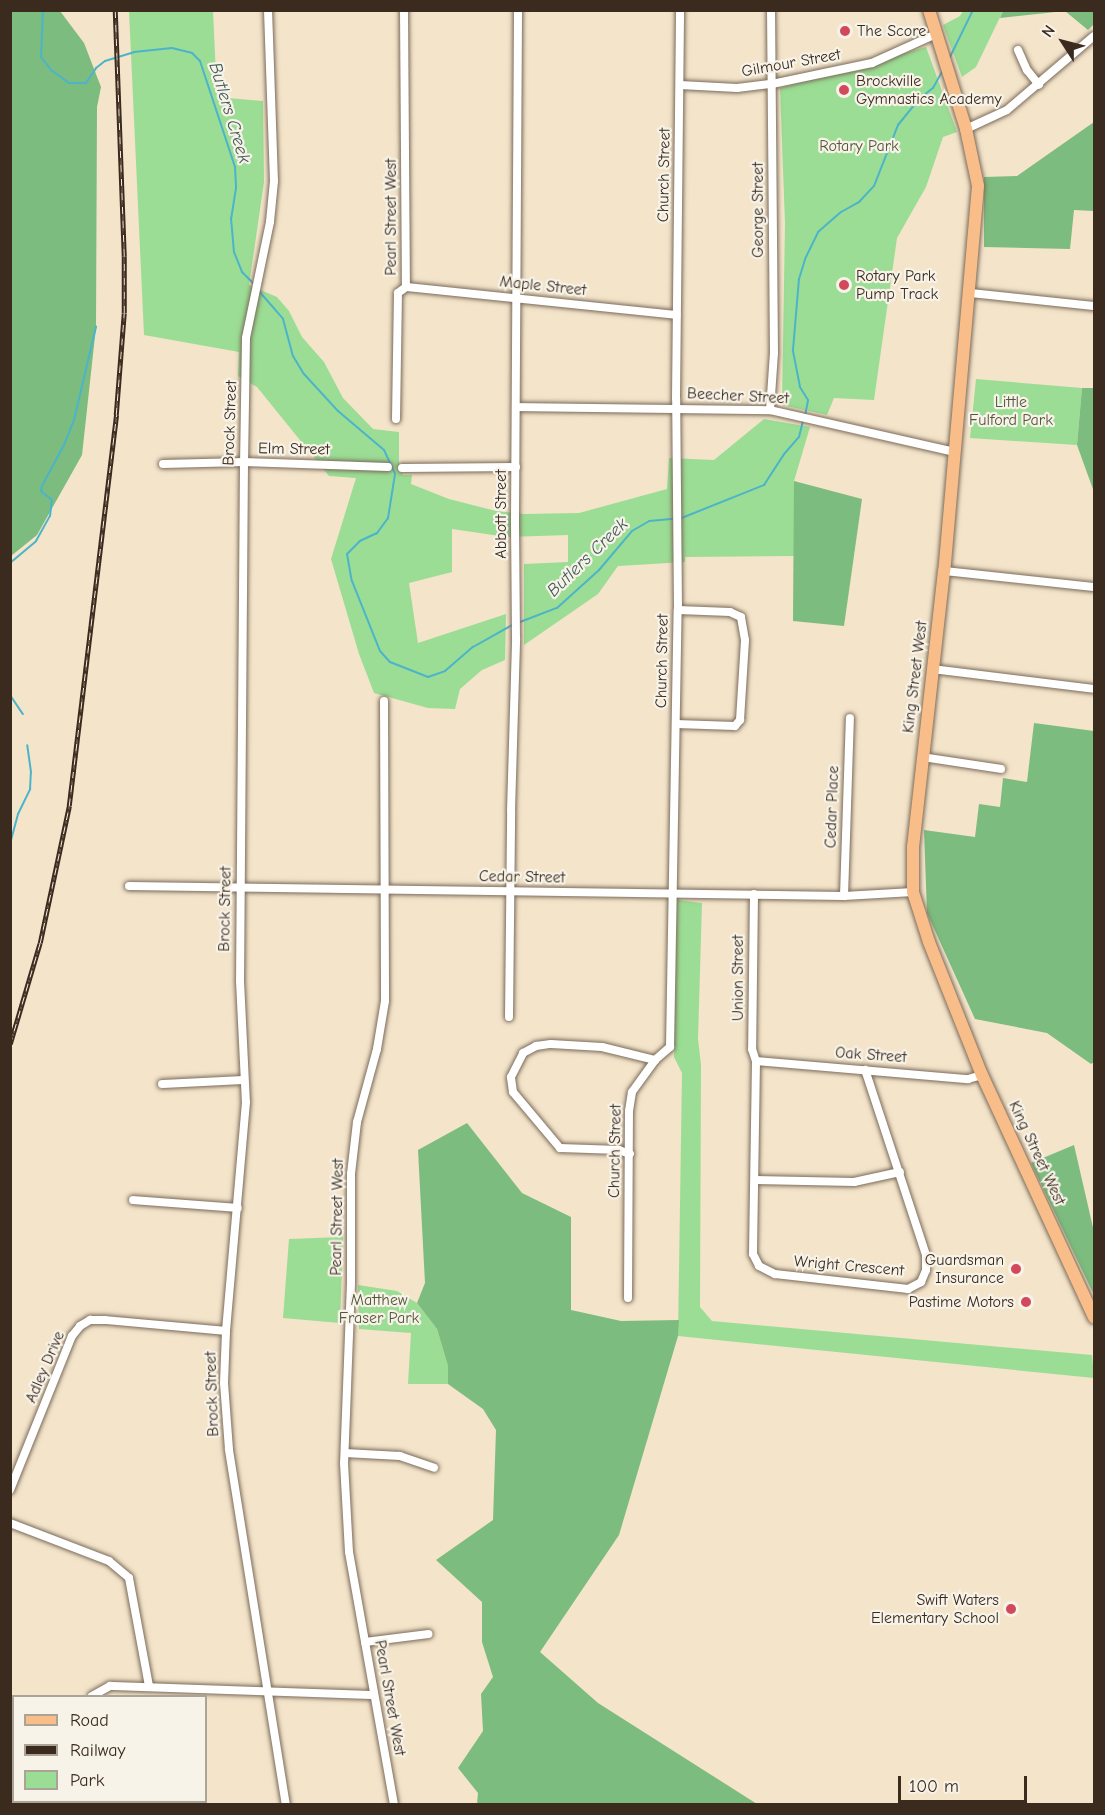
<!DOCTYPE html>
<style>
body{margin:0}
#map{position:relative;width:1105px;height:1815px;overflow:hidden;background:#f3e4ca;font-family:"Comic Neue",sans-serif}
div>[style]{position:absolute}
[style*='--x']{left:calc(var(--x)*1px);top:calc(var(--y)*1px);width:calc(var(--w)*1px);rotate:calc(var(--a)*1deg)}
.green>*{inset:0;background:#9bdd94}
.forest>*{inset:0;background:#7cbc7e}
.stream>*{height:2px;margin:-1px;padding:0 1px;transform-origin:1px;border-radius:1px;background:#4cb4ca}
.roads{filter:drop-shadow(0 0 2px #7b6b5a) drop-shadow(0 0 2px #7b6b5a)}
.street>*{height:8px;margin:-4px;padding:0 4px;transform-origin:4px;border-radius:4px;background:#fff}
.primary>*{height:12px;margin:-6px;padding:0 6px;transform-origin:6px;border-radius:6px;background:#f8bd89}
.rail>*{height:4.5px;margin-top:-2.25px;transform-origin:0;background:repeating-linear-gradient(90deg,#f7f3e8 0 7px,#3b2a1e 0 14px);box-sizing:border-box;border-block:2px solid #3b2a1e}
.dots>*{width:16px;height:16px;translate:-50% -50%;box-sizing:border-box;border:3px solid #f7f3e8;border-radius:50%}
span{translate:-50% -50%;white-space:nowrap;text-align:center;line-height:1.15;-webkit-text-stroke:4.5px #f7f3e8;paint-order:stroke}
.poi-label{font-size:16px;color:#3b2a1e}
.left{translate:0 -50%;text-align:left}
.right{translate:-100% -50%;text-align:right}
.street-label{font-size:16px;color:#3b2a1e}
.park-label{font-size:16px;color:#53573c}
.water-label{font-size:18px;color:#415a5a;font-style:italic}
.frame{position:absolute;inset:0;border:12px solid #3b2a1e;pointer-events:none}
.legend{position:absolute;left:12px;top:1695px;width:195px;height:108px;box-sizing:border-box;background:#f7f3e8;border:2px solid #aca397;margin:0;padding:8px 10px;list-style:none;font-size:18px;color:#3b2a1e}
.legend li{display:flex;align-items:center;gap:12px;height:30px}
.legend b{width:30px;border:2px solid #aca397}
.north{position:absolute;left:1033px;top:12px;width:60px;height:60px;-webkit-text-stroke:4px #f7f3e8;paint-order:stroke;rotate:306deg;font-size:16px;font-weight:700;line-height:24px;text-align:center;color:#3b2a1e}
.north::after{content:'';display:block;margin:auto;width:21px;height:27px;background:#3b2a1e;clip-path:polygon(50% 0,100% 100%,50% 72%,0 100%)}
.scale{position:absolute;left:898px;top:1776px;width:129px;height:27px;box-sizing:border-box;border:3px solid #3b2a1e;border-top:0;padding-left:8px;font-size:18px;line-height:21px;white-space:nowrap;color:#3b2a1e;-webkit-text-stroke:4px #f7f3e8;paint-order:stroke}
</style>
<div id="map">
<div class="green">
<div style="clip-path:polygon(129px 11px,213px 11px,217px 97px,263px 101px,264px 182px,249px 285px,277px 297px,289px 311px,302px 337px,324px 362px,343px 398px,373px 429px,399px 432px,399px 462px,403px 475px,412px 475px,411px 484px,449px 499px,496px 511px,524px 514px,579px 513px,667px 489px,669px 458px,714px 460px,764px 419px,810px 427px,794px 481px,795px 556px,685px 557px,685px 562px,618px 566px,598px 594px,524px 645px,524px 564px,568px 562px,568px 535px,507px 537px,452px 529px,452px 572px,409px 583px,418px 643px,506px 614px,505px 660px,482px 670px,460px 689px,455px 709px,428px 708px,374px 693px,359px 654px,331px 559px,356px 478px,329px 476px,257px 387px,238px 376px,239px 352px,144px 335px)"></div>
<div style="clip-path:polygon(963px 11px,1003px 11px,976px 67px,962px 77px,943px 25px,960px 16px)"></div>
<div style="clip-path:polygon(926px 47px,957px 132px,943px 137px,926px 187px,897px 238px,874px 400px,834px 398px,827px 415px,782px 405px,785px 223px,780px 88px)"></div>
<div style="clip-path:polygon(976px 379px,1082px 388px,1077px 445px,970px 438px)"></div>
<div style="clip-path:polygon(677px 900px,702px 903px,698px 1039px,701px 1065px,700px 1307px,712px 1321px,1092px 1355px,1094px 1378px,678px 1336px,682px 1073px,674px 1057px)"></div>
<div style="clip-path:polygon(343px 1237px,340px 1323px,283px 1318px,289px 1239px)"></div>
<div style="clip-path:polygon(358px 1285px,397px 1291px,417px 1303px,437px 1329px,448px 1366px,448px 1384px,408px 1384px,411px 1333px,359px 1329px)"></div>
</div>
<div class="forest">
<div style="clip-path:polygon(11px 10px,60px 11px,84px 43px,101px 87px,97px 107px,96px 327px,82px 455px,37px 535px,11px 556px)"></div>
<div style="clip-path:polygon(1003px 11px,1094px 11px,1094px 24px,1088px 30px,1065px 11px,1000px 18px)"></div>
<div style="clip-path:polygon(1094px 122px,1094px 211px,1074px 210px,1070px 249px,984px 247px,984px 177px,1017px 176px)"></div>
<div style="clip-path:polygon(1082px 388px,1094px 388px,1094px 492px,1077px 445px)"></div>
<div style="clip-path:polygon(794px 481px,862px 499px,844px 626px,793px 621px)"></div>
<div style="clip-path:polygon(1034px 723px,1094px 731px,1094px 1062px,1091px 1064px,1047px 1033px,975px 1019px,927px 913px,924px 830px,975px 837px,979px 804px,1000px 807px,1003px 778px,1027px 782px)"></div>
<div style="clip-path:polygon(467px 1123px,522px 1193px,571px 1217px,571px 1310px,621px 1321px,679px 1320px,678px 1336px,619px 1535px,540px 1652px,598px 1703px,757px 1804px,477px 1804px,478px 1793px,458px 1768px,483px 1731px,481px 1694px,493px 1677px,482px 1642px,482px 1602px,436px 1560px,493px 1520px,496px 1430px,483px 1409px,448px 1384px,448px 1366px,437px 1329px,417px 1303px,425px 1283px,418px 1150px)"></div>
<div style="clip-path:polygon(1074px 1145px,1094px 1232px,1094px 1295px,1031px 1163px)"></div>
</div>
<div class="stream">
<div style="--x:43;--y:10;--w:47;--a:92.4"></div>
<div style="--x:41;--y:57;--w:16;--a:52"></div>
<div style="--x:51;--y:70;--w:22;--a:36"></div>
<div style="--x:69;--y:83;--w:17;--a:0"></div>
<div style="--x:86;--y:83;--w:18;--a:-56"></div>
<div style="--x:96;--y:68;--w:11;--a:-38"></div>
<div style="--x:105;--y:61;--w:30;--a:-17"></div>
<div style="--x:134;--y:52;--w:38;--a:-6"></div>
<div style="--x:172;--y:48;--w:21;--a:14"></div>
<div style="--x:192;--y:53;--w:11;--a:45"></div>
<div style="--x:200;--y:61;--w:112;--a:71.7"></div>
<div style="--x:235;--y:167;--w:21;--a:87"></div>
<div style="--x:236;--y:188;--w:30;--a:99"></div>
<div style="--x:231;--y:218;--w:34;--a:85"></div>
<div style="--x:234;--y:252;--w:22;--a:68"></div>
<div style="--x:242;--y:272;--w:18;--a:45"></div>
<div style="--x:949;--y:59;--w:55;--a:-63.9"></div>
<div style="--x:258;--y:290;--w:38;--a:49"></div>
<div style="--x:283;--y:319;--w:38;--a:75"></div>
<div style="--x:293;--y:356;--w:21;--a:59"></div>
<div style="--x:304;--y:374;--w:50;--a:47.4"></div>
<div style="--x:338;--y:411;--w:60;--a:40.3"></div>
<div style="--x:384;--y:450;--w:26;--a:65"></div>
<div style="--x:395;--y:474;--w:45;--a:99"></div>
<div style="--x:388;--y:518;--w:19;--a:126"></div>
<div style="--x:377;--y:533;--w:19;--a:155"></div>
<div style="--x:360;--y:541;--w:18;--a:135"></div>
<div style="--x:347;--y:554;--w:27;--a:80"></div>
<div style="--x:352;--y:581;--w:75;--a:68.2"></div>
<div style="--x:380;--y:651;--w:15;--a:48"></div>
<div style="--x:390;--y:662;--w:41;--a:21.5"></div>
<div style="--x:428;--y:677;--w:18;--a:-19"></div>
<div style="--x:445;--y:671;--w:37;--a:-41"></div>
<div style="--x:473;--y:647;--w:47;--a:-29.3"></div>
<div style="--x:805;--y:416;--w:16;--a:-79"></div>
<div style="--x:808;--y:400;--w:15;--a:-122"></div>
<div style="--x:800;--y:387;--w:38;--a:-101"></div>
<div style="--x:793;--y:350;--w:71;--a:-85.2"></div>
<div style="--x:799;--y:279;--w:21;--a:-73"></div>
<div style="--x:805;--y:259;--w:30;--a:-64"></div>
<div style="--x:818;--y:232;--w:30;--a:-41"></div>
<div style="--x:841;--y:212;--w:21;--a:-29"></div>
<div style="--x:859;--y:202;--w:22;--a:-47"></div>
<div style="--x:874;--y:186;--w:66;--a:-68.5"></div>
<div style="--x:898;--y:125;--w:32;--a:-51"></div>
<div style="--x:918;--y:100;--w:19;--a:-39"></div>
<div style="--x:933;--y:88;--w:21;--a:-61"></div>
<div style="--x:679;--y:519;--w:92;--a:-21.8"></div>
<div style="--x:764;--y:485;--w:38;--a:-57"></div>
<div style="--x:785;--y:453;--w:21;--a:-49"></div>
<div style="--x:799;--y:437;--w:16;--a:-76"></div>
<div style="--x:10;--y:563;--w:34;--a:-40"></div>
<div style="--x:36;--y:541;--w:29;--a:-61"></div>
<div style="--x:50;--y:516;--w:16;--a:-83"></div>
<div style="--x:52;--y:500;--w:14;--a:-141"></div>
<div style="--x:41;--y:491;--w:5;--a:-79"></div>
<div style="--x:42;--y:486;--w:47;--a:-61.8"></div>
<div style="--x:64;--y:445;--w:27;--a:-68"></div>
<div style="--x:74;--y:420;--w:96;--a:-76.7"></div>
<div style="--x:520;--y:622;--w:40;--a:-21"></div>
<div style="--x:557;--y:608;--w:57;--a:-42.1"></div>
<div style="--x:599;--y:570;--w:51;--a:-49.8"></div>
<div style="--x:632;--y:531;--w:20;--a:-30"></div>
<div style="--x:649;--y:521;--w:25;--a:-5"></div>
<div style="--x:10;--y:695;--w:23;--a:56"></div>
<div style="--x:10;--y:844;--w:31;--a:-75"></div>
<div style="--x:18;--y:814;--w:28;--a:-64"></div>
<div style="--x:30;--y:789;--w:17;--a:-87"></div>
<div style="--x:31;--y:772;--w:27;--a:-98"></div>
</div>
<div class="roads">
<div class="street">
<div style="--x:268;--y:10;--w:171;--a:88"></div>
<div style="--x:274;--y:181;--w:41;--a:95.6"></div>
<div style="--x:270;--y:222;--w:118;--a:101.7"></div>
<div style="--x:246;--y:338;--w:124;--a:90.9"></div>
<div style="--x:244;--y:462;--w:519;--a:90.44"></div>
<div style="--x:240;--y:981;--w:121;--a:87.2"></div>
<div style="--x:246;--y:1102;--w:230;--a:95"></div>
<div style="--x:226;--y:1331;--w:52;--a:92.2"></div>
<div style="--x:224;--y:1383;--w:67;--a:85.7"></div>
<div style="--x:229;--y:1450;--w:359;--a:80.9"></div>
<div style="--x:404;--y:10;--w:277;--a:89.6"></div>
<div style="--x:1018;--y:50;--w:22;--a:66"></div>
<div style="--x:1027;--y:70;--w:19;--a:51"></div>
<div style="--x:680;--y:85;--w:57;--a:3"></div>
<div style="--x:737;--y:88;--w:35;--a:-7"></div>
<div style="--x:772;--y:84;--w:102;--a:-11.9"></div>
<div style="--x:872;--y:63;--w:70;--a:-24.4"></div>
<div style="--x:966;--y:129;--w:45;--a:-24.9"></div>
<div style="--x:1007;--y:110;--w:114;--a:-40.4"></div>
<div style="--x:406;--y:287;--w:272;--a:5.9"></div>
<div style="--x:970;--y:293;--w:125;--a:6"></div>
<div style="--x:516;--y:407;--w:254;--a:0.7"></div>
<div style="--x:770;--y:410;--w:190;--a:12.8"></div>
<div style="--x:770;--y:410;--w:57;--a:-86"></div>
<div style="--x:774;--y:353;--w:343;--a:-90.5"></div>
<div style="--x:396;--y:419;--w:126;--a:-89.1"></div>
<div style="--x:398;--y:293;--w:10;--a:-37"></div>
<div style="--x:163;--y:464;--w:81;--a:-1.4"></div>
<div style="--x:244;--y:462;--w:144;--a:2"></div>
<div style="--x:402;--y:468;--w:114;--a:-0.5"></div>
<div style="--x:944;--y:571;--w:151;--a:6.1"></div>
<div style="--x:932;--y:669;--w:163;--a:7"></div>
<div style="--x:384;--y:701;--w:300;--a:89.8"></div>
<div style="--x:385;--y:1001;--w:49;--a:99.5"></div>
<div style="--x:377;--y:1049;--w:76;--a:105.3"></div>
<div style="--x:357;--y:1122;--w:52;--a:96.6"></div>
<div style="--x:351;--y:1174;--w:109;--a:90"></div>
<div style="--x:351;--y:1283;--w:180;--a:92.2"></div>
<div style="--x:344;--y:1463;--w:89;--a:86.8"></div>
<div style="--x:349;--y:1552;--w:256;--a:79.9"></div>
<div style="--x:676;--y:724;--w:59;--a:1.9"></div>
<div style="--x:735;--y:726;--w:8;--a:-50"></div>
<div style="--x:740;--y:720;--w:80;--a:-86.4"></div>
<div style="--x:745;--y:640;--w:23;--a:-100"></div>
<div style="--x:741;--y:617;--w:12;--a:-156"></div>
<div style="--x:730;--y:612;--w:52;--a:-177.8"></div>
<div style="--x:922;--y:757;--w:80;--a:8.6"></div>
<div style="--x:129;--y:886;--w:715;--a:0.8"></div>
<div style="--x:844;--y:896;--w:69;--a:-3.3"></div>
<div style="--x:754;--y:894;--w:155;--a:90.7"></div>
<div style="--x:752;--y:1049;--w:13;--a:72"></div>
<div style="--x:756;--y:1061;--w:193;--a:90.9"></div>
<div style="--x:753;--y:1254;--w:13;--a:63"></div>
<div style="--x:759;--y:1266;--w:18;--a:27"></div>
<div style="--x:775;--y:1274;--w:134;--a:6.4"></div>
<div style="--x:908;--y:1289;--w:15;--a:-28"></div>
<div style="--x:921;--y:1282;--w:13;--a:-67"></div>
<div style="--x:926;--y:1270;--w:15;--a:-90"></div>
<div style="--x:926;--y:1255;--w:195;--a:-108.2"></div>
<div style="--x:844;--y:896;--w:178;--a:-88.1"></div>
<div style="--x:509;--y:1017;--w:206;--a:-89.4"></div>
<div style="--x:511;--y:811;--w:173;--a:-88.3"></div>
<div style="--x:516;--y:638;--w:118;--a:-90.5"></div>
<div style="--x:515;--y:520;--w:510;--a:-89.66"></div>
<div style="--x:756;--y:1061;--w:213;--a:4.9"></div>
<div style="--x:968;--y:1079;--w:15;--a:-16"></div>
<div style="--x:162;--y:1084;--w:82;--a:-2.8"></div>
<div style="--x:630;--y:1154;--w:12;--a:-160"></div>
<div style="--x:619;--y:1150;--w:59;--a:-178.1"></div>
<div style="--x:560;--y:1148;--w:73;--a:-130"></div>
<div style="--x:513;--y:1092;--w:15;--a:-98"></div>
<div style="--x:511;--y:1077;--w:27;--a:-63"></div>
<div style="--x:523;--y:1053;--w:15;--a:-28"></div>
<div style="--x:536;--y:1046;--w:15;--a:-8"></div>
<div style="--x:551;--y:1044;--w:51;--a:3.4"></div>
<div style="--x:602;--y:1047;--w:55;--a:13.8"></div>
<div style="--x:755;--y:1180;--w:99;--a:1.2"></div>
<div style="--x:854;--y:1182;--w:47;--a:-12.3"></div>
<div style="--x:133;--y:1200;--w:105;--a:4.4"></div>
<div style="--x:628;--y:1298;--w:187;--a:-89.7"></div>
<div style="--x:629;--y:1111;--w:19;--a:-81"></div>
<div style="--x:632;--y:1092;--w:39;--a:-54"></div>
<div style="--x:655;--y:1060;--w:20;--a:-41"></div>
<div style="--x:670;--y:1047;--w:437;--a:-89"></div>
<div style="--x:678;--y:610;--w:212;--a:-90.5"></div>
<div style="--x:676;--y:398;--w:388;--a:-89.4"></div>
<div style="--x:345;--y:1453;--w:55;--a:3.1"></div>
<div style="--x:400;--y:1456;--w:36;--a:19"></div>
<div style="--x:10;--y:1490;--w:166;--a:-68.1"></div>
<div style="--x:72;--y:1336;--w:13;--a:-51"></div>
<div style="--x:80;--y:1326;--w:12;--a:-31"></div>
<div style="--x:90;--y:1320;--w:15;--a:0"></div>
<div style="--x:105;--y:1320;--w:121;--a:5.2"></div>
<div style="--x:10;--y:1523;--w:106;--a:21"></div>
<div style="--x:109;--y:1561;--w:26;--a:40"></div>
<div style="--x:129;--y:1578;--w:110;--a:79.5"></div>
<div style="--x:365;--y:1642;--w:64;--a:-7.2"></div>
<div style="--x:92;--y:1696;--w:21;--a:-29"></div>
<div style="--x:110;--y:1686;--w:264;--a:2"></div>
<div style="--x:15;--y:1802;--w:19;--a:6"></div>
</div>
<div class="primary">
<div style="--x:929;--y:10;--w:125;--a:72.7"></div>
<div style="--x:966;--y:129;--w:58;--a:78.1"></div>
<div style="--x:978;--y:186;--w:386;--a:95"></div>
<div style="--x:944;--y:571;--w:278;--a:96.4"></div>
<div style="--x:913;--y:847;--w:45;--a:90"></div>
<div style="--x:913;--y:892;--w:52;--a:72.3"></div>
<div style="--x:929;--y:942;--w:143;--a:68.3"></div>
<div style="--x:982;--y:1075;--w:267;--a:65.2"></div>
</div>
</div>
<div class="rail">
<div style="--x:10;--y:1044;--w:105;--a:-73.5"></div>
<div style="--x:40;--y:943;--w:140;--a:-78"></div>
<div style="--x:69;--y:806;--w:394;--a:-83.1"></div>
<div style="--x:116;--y:415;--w:102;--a:-85.5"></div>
<div style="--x:124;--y:313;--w:57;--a:-90"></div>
<div style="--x:124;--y:256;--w:246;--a:-92.1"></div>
</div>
<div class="dots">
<div style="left:845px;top:31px;background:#d1495b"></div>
<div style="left:844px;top:90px;background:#d1495b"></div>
<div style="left:844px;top:285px;background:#d1495b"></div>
<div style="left:1016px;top:1269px;background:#d1495b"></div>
<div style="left:1026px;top:1302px;background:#d1495b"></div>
<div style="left:1011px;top:1609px;background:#d1495b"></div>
</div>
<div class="poi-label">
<span class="left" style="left:857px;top:31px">The Score</span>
<span class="left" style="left:856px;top:90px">Brockville<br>Gymnastics Academy</span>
<span class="left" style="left:856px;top:285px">Rotary Park<br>Pump Track</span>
<span class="right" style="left:1004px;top:1269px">Guardsman<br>Insurance</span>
<span class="right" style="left:1014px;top:1302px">Pastime Motors</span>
<span class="right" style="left:999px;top:1609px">Swift Waters<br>Elementary School</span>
</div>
<div class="street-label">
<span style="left:791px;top:63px;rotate:-10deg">Gilmour Street</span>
<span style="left:664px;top:175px;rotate:-89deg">Church Street</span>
<span style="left:758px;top:210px;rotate:-90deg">George Street</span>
<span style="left:391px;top:217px;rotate:-90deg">Pearl Street West</span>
<span style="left:543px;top:286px;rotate:6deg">Maple Street</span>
<span style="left:738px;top:396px;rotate:3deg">Beecher Street</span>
<span style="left:230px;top:423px;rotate:-88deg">Brock Street</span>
<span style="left:294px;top:449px;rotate:1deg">Elm Street</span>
<span style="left:501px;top:514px;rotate:-90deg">Abbott Street</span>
<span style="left:662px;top:661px;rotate:-89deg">Church Street</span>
<span style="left:915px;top:677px;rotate:-83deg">King Street West</span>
<span style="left:832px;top:807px;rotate:-88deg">Cedar Place</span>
<span style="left:522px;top:877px;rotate:1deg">Cedar Street</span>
<span style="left:225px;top:909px;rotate:-89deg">Brock Street</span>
<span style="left:738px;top:978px;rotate:-90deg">Union Street</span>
<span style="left:871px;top:1055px;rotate:4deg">Oak Street</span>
<span style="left:615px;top:1151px;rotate:-89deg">Church Street</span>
<span style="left:1037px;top:1153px;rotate:65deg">King Street West</span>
<span style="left:337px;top:1217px;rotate:-89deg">Pearl Street West</span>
<span style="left:849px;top:1266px;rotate:5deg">Wright Crescent</span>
<span style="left:45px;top:1367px;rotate:-67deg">Adley Drive</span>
<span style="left:212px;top:1394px;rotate:-92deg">Brock Street</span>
<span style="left:390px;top:1698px;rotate:80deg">Pearl Street West</span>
</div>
<div class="park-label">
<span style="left:859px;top:146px">Rotary Park</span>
<span style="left:1011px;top:411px">Little<br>Fulford Park</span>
<span style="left:379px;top:1309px">Matthew<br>Fraser Park</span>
</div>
<div class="water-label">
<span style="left:229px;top:113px;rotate:73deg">Butlers Creek</span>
<span style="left:588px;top:558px;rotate:-44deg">Butlers Creek</span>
</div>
<div class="frame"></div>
<ul class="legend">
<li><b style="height:8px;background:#f8bd89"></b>Road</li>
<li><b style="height:8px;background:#3b2a1e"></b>Railway</li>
<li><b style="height:16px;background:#9bdd94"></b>Park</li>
</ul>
<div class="north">N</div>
<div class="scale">100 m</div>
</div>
